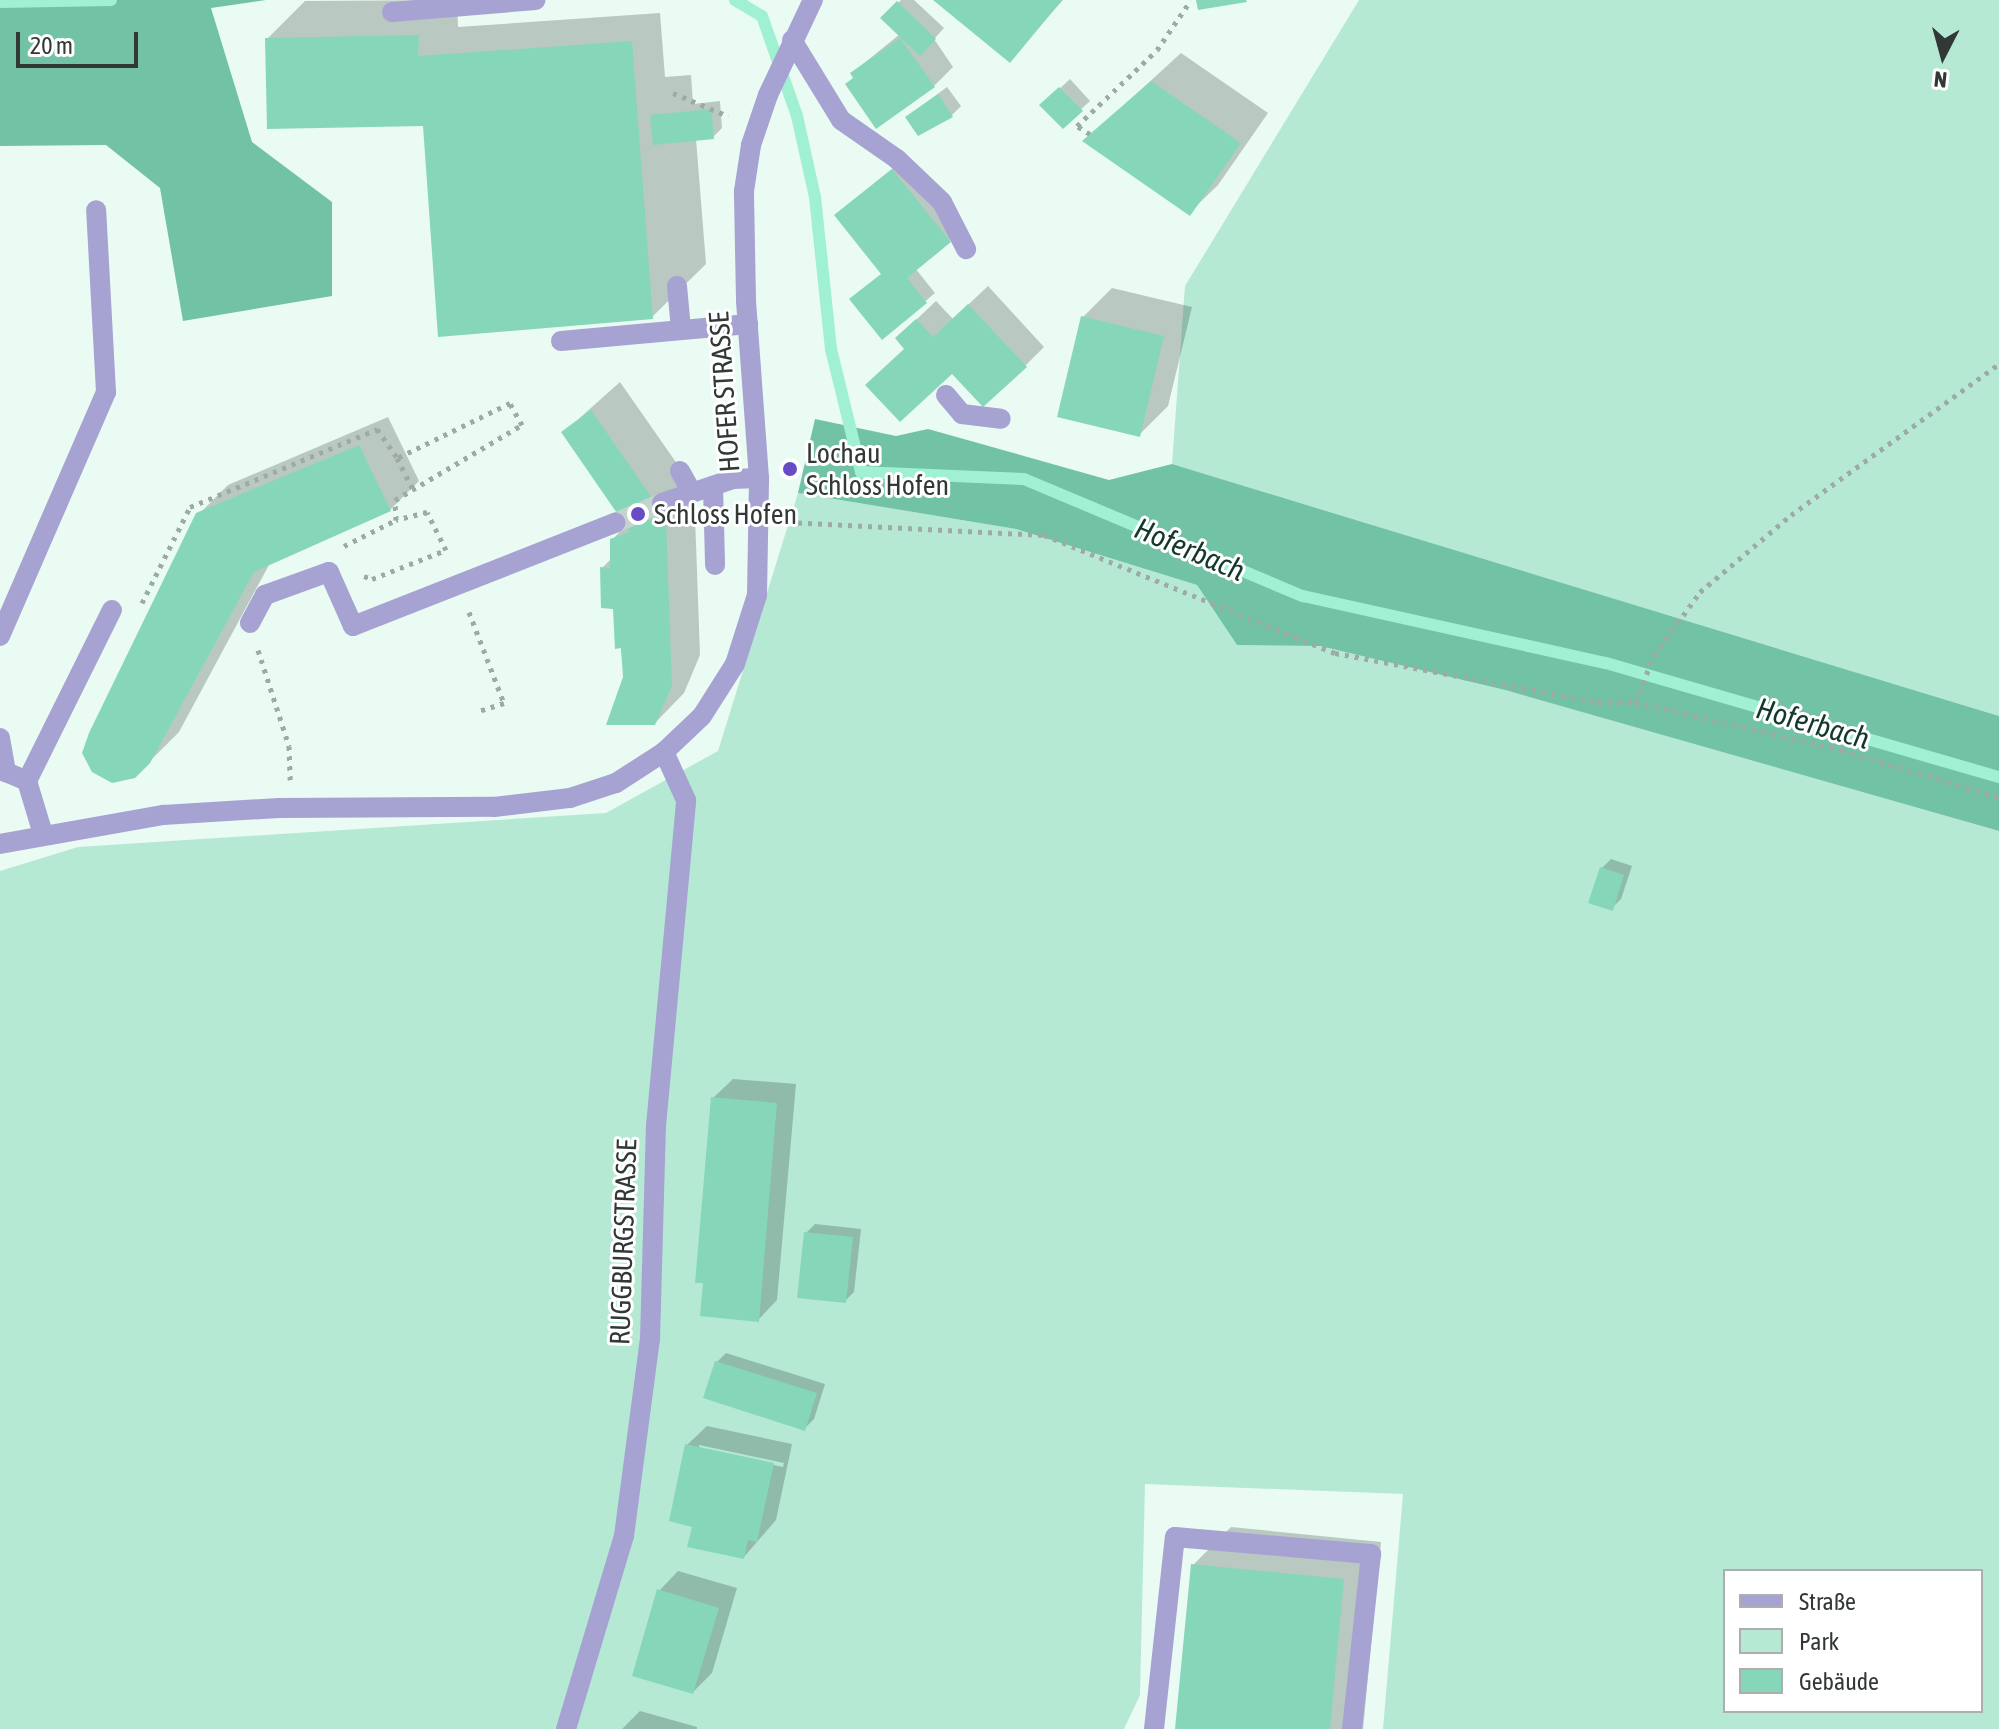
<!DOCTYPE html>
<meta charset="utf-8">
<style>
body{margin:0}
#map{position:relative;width:1999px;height:1729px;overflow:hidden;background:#e9fbf3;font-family:"Asap Condensed",sans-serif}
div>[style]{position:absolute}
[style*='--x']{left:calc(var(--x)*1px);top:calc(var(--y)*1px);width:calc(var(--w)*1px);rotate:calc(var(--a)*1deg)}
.green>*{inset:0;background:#b5e9d4}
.forest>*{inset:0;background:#72c3a5}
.shadow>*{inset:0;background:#0003}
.stream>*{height:12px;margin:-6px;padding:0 6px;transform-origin:6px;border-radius:6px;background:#9ff1d2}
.building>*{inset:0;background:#86d7b9}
.minor-tunnel>*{height:20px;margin-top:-10px;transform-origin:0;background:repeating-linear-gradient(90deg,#c4d4cd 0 20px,transparent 0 30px)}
.path>*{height:5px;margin-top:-2.5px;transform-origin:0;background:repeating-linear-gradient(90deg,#9daaa5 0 4px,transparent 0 10px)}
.minor>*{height:20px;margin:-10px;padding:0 10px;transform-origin:10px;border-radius:10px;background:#a6a2d2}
.dots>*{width:22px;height:22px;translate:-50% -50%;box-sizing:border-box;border:4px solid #fff;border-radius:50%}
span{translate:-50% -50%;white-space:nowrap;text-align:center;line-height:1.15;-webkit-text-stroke:6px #fff;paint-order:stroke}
.street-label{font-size:28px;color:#323836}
.poi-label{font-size:28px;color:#323836}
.left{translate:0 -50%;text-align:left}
.water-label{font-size:30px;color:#13392c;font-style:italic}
.legend{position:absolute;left:1723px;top:1569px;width:260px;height:144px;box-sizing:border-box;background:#fff;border:2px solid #adafaf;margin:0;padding:10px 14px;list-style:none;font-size:24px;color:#323836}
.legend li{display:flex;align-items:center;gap:16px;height:40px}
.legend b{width:40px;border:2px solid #adafaf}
.north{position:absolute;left:1903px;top:16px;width:80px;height:80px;-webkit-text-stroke:6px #fff;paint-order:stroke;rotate:186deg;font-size:22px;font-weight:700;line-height:32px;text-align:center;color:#323836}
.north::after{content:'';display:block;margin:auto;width:28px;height:36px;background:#323836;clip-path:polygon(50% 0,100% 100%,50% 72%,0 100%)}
.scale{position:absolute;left:16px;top:32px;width:122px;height:36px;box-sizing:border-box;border:4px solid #323836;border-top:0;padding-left:10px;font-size:24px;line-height:28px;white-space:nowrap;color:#323836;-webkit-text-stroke:6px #fff;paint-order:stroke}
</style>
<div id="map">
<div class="green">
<div style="clip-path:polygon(1359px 0,1999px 0,1999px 716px,1172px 464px,1185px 286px)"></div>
<div style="clip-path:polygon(evenodd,798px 493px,1016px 529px,1197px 585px,1237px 645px,1320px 646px,1505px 690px,1999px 831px,1999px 1729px,1383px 1729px,1403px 1494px,1145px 1484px,1140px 1695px,1124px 1729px,0 1729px,0 871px,78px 847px,606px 813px,718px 751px,798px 493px,1725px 1571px,1981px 1571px,1981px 1711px,1725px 1711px,1725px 1571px)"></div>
</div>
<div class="forest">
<div style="clip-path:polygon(0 0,266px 0,211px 8px,252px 142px,332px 202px,332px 296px,183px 321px,160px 188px,106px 145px,0 146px)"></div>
<div style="clip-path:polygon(815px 419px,896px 436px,928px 429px,1109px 480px,1172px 464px,1999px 716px,1999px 831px,1505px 690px,1320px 646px,1237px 645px,1197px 585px,1016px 529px,798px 493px)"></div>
</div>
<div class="shadow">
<div style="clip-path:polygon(457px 0,458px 27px,660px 13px,665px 77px,691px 75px,693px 104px,720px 101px,722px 128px,713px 137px,696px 139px,706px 264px,652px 317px,424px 124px,267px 39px,305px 1px)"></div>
<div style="clip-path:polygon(901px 0,914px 0,944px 28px,934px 39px,953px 67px,934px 86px,852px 73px,900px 34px,883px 18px)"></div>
<div style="clip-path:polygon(936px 0,1063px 0,1010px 60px)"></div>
<div style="clip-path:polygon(1181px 53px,1268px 113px,1218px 185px,1189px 213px,1085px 141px)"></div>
<div style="clip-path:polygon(1070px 79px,1090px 101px,1063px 126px,1042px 105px)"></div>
<div style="clip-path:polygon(947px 87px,961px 106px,952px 115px,907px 117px)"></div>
<div style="clip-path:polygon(902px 161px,959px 232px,915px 268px,935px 293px,883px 337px,883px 273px,846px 206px)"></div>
<div style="clip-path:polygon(988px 286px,1044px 347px,1025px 366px,952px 371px,897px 338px,936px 301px,953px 319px)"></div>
<div style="clip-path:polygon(1112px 288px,1192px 307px,1168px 406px,1139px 435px,1083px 317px)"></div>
<div style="clip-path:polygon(620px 382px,694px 488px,700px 655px,684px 693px,655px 723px,625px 677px,615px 607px,602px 568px,612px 558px,612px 540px,627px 524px,564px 432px)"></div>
<div style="clip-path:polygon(388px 417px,419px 481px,390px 510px,270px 563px,179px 732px,134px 777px,198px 515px,228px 485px)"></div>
<div style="clip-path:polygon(1611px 859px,1632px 866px,1621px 899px,1612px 908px,1602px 868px)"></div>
<div style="clip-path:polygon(733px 1079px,796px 1084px,777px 1300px,758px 1320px,713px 1098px)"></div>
<div style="clip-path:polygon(815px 1224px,861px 1229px,854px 1292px,845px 1301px,806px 1233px)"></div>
<div style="clip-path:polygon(726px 1353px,825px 1384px,814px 1419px,805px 1428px,717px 1362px)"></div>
<div style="clip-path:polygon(evenodd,707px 1426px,792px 1444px,776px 1520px,744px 1557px,694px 1525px,687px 1445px,707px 1426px,699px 1445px,784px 1463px,783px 1467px,699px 1449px,699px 1445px)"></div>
<div style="clip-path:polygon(1231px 1527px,1381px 1542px,1363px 1729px,1177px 1729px,1193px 1565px)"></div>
<div style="clip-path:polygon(678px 1571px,737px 1588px,712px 1673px,693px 1692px,659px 1591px)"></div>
<div style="clip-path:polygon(640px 1711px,697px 1727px,697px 1729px,622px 1729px)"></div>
</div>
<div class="stream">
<div style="--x:735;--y:0;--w:31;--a:31"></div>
<div style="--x:762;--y:16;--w:106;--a:70.7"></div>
<div style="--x:797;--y:116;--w:83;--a:77.5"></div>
<div style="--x:815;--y:197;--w:153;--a:84"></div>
<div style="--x:831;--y:349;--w:127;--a:76.3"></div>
<div style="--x:861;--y:472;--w:163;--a:2.5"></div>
<div style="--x:1024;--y:479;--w:303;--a:22.8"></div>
<div style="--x:1303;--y:596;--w:310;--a:12.5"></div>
<div style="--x:1606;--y:663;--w:409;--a:16.2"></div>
<div style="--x:0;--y:2;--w:111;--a:-1"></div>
</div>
<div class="building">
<div style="clip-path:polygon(933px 0,1062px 0,1010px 63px)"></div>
<div style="clip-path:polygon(1196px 0,1246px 0,1247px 2px,1198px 10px)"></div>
<div style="clip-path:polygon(897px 1px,936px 39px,920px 56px,880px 18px)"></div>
<div style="clip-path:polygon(419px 35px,418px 56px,632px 41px,653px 319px,438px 337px,423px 126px,267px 129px,265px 38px)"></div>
<div style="clip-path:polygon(900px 38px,935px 87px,876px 129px,845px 84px,853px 78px,850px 73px)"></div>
<div style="clip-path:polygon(1151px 81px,1241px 143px,1190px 216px,1082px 141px)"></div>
<div style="clip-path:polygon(1059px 87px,1083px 111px,1063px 129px,1039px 105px)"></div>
<div style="clip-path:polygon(938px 94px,953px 117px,918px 136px,905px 117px)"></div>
<div style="clip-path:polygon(711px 109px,714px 139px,653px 145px,650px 115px)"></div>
<div style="clip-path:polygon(892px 169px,951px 242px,907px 278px,927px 303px,882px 340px,849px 299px,881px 274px,834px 215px)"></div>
<div style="clip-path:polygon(968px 304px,1027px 367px,983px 407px,952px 374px,900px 422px,865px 385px,904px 349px,895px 338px,916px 319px,933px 337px)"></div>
<div style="clip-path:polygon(1081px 316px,1164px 336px,1140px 437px,1057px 417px)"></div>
<div style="clip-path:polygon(591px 410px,666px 518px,672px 686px,655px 725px,606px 725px,623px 677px,621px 648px,615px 649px,613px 609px,601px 608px,600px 567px,610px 568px,610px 539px,630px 532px,561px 432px)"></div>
<div style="clip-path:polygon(359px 445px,391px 511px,254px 572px,150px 763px,135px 778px,112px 783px,92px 772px,82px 753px,89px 733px,196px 513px)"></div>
<div style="clip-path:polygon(1600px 867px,1624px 875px,1613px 911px,1588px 903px)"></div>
<div style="clip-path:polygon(711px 1097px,777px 1103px,759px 1322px,700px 1316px,703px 1283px,695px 1283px)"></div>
<div style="clip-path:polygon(804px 1232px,853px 1237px,846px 1303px,797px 1298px)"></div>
<div style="clip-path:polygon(715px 1361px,817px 1393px,805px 1431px,703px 1398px)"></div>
<div style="clip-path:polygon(685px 1444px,774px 1463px,757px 1542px,748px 1540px,744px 1559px,687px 1547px,692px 1527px,669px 1521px)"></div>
<div style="clip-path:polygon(1191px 1564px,1344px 1579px,1330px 1729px,1175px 1729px)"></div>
<div style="clip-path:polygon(657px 1589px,719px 1608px,693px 1694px,632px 1676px)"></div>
</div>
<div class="minor-tunnel">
<div style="--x:615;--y:523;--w:51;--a:-23.1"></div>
</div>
<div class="path">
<div style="--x:673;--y:93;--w:60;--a:22.7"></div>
<div style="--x:1090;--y:134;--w:15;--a:-148"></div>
<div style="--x:1077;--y:126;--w:110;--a:-43.5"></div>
<div style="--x:1157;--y:50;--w:60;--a:-55.8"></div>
<div style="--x:788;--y:522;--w:256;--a:2.9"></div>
<div style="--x:1044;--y:535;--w:314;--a:22.1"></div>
<div style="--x:1335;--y:653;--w:267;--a:10.6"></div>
<div style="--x:1597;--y:702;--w:38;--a:0"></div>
<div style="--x:1635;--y:702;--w:212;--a:13.1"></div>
<div style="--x:1841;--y:750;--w:165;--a:16.6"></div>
<div style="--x:344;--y:546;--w:58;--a:-26.6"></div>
<div style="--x:396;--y:520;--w:20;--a:-93"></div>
<div style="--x:395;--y:500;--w:147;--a:-30.6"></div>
<div style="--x:522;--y:425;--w:25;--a:-119"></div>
<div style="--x:510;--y:403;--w:126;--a:154"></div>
<div style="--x:397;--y:458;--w:36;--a:63"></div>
<div style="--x:364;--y:576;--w:9;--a:21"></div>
<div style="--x:372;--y:579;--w:79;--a:-21.4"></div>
<div style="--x:446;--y:550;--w:42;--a:-116.6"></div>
<div style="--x:427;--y:512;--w:32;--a:166"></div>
<div style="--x:142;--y:603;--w:107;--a:-63.4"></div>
<div style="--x:190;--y:507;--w:203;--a:-22.6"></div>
<div style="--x:377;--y:429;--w:35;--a:55"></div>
<div style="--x:469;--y:612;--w:97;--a:69"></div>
<div style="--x:504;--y:703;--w:25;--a:162"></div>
<div style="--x:258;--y:650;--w:101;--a:72.1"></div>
<div style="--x:289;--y:746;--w:34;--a:88"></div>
<div style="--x:1635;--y:702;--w:50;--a:-67.6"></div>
<div style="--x:1654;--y:656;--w:79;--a:-54.3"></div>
<div style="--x:1700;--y:592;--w:119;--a:-40.2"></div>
<div style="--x:1791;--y:515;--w:257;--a:-36"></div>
</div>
<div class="minor">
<div style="--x:392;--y:12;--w:144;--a:-4.8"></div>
<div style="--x:792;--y:40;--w:94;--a:58.5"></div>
<div style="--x:841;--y:120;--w:68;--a:34.9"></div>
<div style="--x:897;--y:159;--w:62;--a:43.7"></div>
<div style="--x:942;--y:202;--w:53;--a:62.9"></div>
<div style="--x:677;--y:286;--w:43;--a:84.7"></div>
<div style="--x:561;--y:341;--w:188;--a:-5.2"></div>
<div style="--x:946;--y:395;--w:25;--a:50"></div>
<div style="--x:962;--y:414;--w:39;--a:7"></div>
<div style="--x:680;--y:471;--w:25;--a:61"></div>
<div style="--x:713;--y:486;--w:79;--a:88.5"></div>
<div style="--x:662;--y:503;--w:75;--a:-18.7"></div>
<div style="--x:733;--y:479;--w:26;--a:-2"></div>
<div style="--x:250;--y:623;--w:32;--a:-62"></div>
<div style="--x:265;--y:595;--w:68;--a:-19.8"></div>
<div style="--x:329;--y:572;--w:59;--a:66"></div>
<div style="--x:353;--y:626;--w:282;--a:-21.5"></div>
<div style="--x:0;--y:636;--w:266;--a:-66.5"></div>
<div style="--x:106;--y:392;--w:182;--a:-93.1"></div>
<div style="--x:0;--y:738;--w:35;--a:80"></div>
<div style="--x:6;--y:772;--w:23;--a:23"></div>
<div style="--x:43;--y:834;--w:55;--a:-106.8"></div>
<div style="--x:27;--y:781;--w:191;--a:-63.6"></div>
<div style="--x:0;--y:844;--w:166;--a:-10.1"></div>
<div style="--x:163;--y:815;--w:116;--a:-3.5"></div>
<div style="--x:279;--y:808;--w:215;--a:-0.3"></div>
<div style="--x:494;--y:807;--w:77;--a:-6.8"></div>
<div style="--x:570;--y:798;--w:48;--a:-18.1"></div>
<div style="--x:616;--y:783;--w:57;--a:-32.9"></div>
<div style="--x:664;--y:752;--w:52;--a:-43.5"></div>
<div style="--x:702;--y:716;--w:62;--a:-57.6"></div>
<div style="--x:735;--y:664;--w:72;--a:-72.3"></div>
<div style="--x:757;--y:595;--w:117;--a:-89"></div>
<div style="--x:759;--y:478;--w:178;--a:-94.2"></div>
<div style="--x:746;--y:300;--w:109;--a:-91.1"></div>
<div style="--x:744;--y:191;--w:47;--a:-81.3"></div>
<div style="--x:751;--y:145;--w:53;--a:-71.2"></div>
<div style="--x:768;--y:95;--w:105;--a:-64.7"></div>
<div style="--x:566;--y:1729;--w:202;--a:-73.3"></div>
<div style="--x:624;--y:1536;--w:199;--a:-82.5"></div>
<div style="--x:650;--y:1339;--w:213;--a:-88.4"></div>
<div style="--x:656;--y:1126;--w:327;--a:-84.7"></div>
<div style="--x:686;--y:800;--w:53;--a:-114.6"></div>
<div style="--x:1154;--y:1729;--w:193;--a:-83.8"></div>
<div style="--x:1175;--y:1537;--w:197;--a:5"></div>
<div style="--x:1371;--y:1554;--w:176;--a:96.2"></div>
</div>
<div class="dots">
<div style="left:790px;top:469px;background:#674cc5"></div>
<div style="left:638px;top:514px;background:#674cc5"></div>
</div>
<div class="street-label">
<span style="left:724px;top:392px;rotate:-94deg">HOFER STRASSE</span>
<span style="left:623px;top:1242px;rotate:-88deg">RUGGBURGSTRASSE</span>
</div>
<div class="poi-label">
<span class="left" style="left:806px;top:469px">Lochau<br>Schloss Hofen</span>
<span class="left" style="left:654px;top:514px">Schloss Hofen</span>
</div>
<div class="water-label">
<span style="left:1190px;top:549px;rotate:23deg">Hoferbach</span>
<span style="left:1813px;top:723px;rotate:16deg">Hoferbach</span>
</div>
<ul class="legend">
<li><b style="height:10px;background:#a6a2d2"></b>Straße</li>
<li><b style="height:22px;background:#b5e9d4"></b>Park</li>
<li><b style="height:22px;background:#86d7b9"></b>Gebäude</li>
</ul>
<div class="north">N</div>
<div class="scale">20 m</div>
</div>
